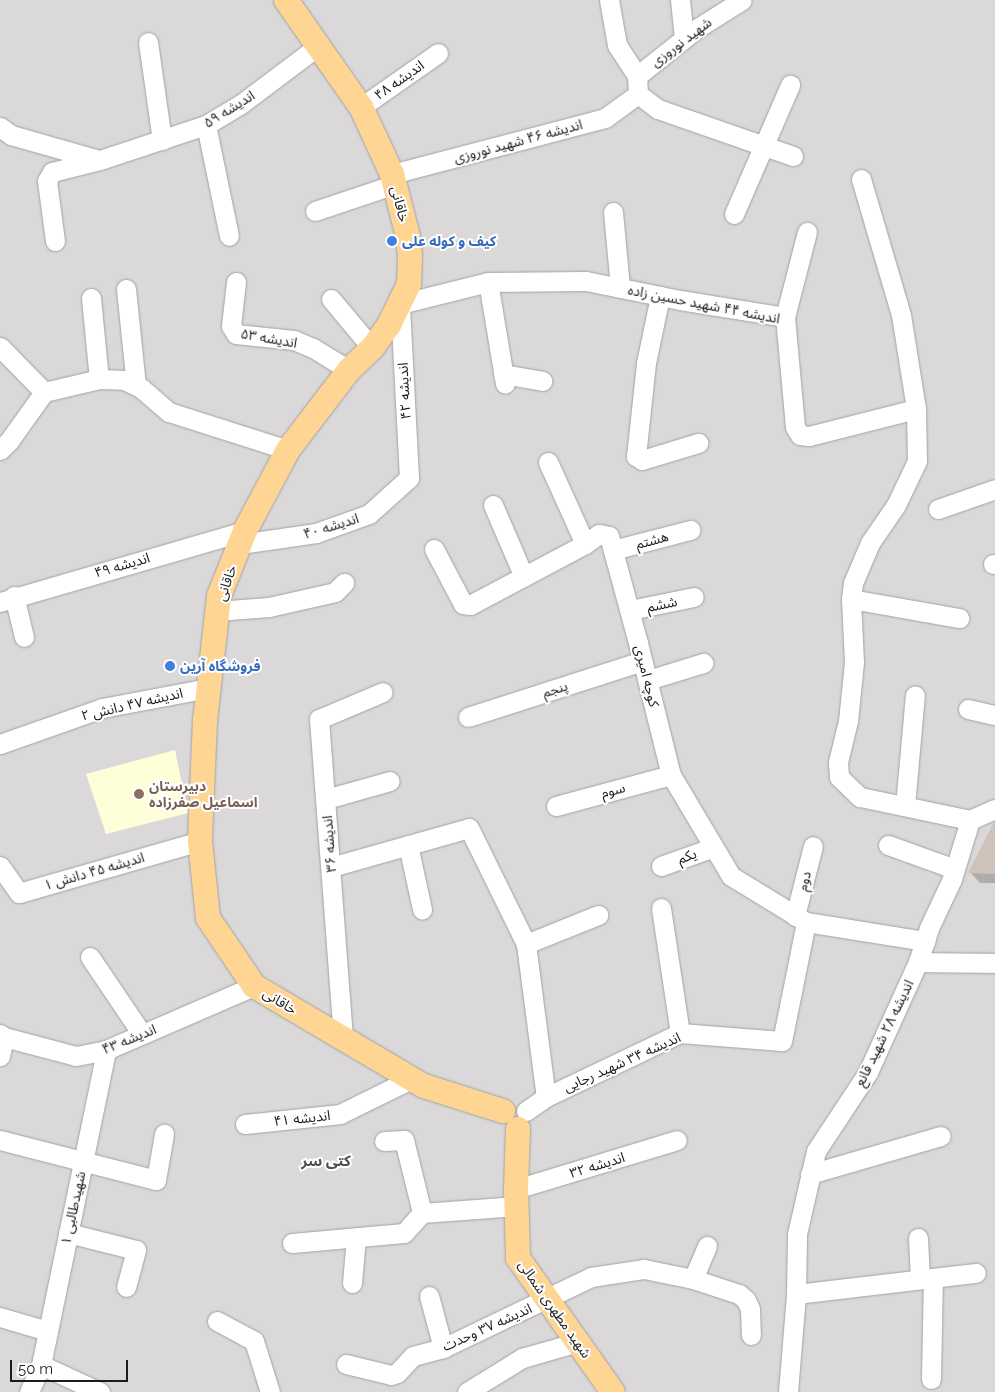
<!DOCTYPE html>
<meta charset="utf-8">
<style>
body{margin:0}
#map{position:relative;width:995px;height:1392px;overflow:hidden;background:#eeeae0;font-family:Raleway,"Noto Sans Arabic",sans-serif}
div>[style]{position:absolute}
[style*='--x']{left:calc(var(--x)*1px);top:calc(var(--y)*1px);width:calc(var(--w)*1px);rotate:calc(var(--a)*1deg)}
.residential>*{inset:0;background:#dad8d8}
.education>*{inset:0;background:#feffd8}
.shadow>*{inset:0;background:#0003}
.building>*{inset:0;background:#cfc3b9}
.roads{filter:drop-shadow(0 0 1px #a3a3a3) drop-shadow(0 0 1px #a3a3a3)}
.minor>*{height:19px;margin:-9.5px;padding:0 9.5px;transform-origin:9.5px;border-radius:9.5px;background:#fff}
.major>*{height:24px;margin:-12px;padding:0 12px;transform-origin:12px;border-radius:12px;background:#ffd594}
.dots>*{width:14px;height:14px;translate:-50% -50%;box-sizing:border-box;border:2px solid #fff;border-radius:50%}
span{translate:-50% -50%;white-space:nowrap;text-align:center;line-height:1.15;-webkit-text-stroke:4px #fff;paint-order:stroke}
.street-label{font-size:14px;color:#1c1c1c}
.shop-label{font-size:14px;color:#366cbe;font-weight:700}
.left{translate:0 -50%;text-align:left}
.education-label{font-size:14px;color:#785e54;font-weight:700}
.neighbourhood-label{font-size:15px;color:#4f4f4f;font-weight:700}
.scale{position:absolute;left:10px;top:1360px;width:118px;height:22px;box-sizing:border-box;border:2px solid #1c1c1c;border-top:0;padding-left:6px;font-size:15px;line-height:18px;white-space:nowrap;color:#1c1c1c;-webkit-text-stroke:4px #fff;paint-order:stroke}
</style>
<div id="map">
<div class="residential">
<div style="clip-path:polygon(0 0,995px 0,995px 1392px,0 1392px)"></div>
</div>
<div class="education">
<div style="clip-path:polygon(175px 750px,188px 813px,106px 834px,86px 774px)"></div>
</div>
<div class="shadow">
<div style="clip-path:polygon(995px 825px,995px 883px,980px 883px,970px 872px)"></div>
</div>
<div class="building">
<div style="clip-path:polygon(995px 821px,995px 874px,968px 873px,994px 822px)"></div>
</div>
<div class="roads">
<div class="minor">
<div style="--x:609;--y:0;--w:46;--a:79.9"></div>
<div style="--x:617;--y:45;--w:37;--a:57"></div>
<div style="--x:680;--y:0;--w:38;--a:84"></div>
<div style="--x:148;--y:42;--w:99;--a:81.9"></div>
<div style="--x:638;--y:94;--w:25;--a:37"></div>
<div style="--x:658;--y:109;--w:143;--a:19.2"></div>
<div style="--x:638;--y:94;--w:18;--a:-93"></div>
<div style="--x:637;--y:76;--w:75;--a:-38.5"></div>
<div style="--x:696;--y:29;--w:54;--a:-32.2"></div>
<div style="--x:361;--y:107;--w:94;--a:-35"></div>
<div style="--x:206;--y:125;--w:113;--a:78.3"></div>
<div style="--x:0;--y:127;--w:14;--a:36"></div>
<div style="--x:11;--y:135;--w:91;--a:15.9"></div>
<div style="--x:392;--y:174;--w:220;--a:-14.7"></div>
<div style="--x:605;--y:118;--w:41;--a:-36"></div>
<div style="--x:861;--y:179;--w:142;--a:73.6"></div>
<div style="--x:901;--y:315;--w:95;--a:80.9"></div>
<div style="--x:315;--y:211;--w:84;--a:-18.6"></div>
<div style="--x:613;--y:212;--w:76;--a:84.7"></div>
<div style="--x:734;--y:214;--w:141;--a:-66.5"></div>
<div style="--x:55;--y:241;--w:61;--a:-97.6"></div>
<div style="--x:47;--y:181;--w:10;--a:-61"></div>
<div style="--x:52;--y:172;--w:49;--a:-14"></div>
<div style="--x:100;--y:160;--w:112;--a:-18.3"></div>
<div style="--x:206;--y:125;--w:41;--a:-31"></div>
<div style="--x:241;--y:104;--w:96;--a:-37"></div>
<div style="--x:236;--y:282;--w:44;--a:96.5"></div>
<div style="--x:231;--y:326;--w:9;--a:58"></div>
<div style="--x:236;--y:334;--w:58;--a:5.9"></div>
<div style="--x:294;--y:340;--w:21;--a:23"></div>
<div style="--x:313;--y:348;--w:42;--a:31.4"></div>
<div style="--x:488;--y:282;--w:103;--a:80.5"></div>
<div style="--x:126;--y:289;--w:97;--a:84.1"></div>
<div style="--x:660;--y:296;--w:68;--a:101.8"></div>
<div style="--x:646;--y:363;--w:94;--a:96.1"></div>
<div style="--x:636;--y:456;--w:7;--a:34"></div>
<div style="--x:642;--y:460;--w:59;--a:-16.9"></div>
<div style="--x:91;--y:298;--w:81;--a:84.4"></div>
<div style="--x:331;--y:299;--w:64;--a:50.1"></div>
<div style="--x:785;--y:317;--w:88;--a:-75.5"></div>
<div style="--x:0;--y:347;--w:63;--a:45.6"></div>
<div style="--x:44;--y:392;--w:57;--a:-13.3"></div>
<div style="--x:99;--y:379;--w:25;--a:2"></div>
<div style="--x:124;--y:380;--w:19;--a:25"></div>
<div style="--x:141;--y:388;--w:37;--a:41"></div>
<div style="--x:169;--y:412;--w:125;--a:17.7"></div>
<div style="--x:503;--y:374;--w:40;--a:10"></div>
<div style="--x:0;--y:450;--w:13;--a:-45"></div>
<div style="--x:9;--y:441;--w:60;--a:-54.5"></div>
<div style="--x:548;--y:462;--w:90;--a:65.7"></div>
<div style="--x:493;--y:505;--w:78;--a:66.7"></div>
<div style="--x:938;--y:509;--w:60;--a:-19.3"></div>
<div style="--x:240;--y:544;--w:77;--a:-8.2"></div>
<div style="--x:316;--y:533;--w:56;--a:-19.7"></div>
<div style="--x:369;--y:514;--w:54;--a:-42"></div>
<div style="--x:409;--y:478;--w:174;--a:-93"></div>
<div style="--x:400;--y:304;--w:91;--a:-14"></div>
<div style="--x:488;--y:282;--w:98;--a:-0.6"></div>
<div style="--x:586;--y:281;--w:96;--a:11.4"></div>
<div style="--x:680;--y:300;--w:106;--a:9.2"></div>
<div style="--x:785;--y:317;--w:110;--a:84.8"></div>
<div style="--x:795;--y:427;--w:9;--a:58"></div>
<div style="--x:800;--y:435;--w:9;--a:6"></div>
<div style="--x:809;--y:436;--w:110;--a:-14.2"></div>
<div style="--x:916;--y:409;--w:52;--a:88.9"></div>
<div style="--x:917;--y:461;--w:49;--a:115.5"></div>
<div style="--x:896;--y:505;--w:46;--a:124.4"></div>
<div style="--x:870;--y:543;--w:43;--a:113"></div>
<div style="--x:853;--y:583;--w:16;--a:97"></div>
<div style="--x:851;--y:599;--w:63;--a:87.3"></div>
<div style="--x:854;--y:662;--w:59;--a:95.8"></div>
<div style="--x:848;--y:721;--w:42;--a:103.7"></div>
<div style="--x:838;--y:762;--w:15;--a:86"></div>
<div style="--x:839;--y:777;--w:29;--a:44"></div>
<div style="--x:860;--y:797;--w:112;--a:11.8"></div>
<div style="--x:434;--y:549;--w:62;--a:62.2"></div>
<div style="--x:463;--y:604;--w:7;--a:8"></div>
<div style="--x:470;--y:605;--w:130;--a:-27.9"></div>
<div style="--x:585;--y:544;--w:17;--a:-36"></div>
<div style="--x:599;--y:534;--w:10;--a:11"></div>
<div style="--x:609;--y:536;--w:111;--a:74.8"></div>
<div style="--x:638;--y:643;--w:136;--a:76"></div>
<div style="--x:671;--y:775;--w:117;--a:59.3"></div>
<div style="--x:731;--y:876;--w:88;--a:31.5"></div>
<div style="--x:613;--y:550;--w:80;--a:-14.6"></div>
<div style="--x:993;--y:564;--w:2;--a:0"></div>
<div style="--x:14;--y:596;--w:42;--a:76.3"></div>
<div style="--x:851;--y:599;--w:110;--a:10"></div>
<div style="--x:0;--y:602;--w:255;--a:-16.2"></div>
<div style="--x:630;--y:610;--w:65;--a:-11.5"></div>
<div style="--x:217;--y:611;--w:52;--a:-4.4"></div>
<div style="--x:269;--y:607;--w:68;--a:-12.8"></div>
<div style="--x:335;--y:592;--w:13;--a:-45"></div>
<div style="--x:648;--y:680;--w:58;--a:-17.2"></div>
<div style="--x:968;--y:709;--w:28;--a:13"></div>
<div style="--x:468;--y:717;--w:183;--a:-17.8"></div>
<div style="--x:0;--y:744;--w:108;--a:-19.4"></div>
<div style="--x:102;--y:708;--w:109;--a:-10.6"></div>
<div style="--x:326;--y:799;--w:66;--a:-15.7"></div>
<div style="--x:556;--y:806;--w:119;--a:-15.1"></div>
<div style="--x:905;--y:806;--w:111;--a:-84.9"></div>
<div style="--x:970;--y:820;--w:27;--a:-24"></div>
<div style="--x:408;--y:845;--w:66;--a:77.7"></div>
<div style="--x:888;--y:845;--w:71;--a:19.7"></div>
<div style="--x:0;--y:866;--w:33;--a:55"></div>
<div style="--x:19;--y:893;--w:188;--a:-16"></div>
<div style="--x:661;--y:866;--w:56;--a:-19.7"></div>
<div style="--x:331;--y:867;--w:143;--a:-15.8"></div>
<div style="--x:469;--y:828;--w:129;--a:63.8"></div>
<div style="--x:526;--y:944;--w:154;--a:82.6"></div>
<div style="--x:661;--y:908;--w:126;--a:81.4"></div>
<div style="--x:795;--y:916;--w:72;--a:-75.6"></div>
<div style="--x:526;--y:944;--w:78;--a:-21.9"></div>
<div style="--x:90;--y:957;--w:93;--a:56"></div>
<div style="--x:918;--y:962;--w:77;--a:0.7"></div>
<div style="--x:0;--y:1034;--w:5;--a:37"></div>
<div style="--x:4;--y:1037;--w:74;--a:14.8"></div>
<div style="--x:76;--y:1056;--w:31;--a:-11"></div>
<div style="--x:106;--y:1050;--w:161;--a:-23.4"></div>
<div style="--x:343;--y:1038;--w:320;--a:-94.3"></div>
<div style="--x:319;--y:719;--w:69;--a:-22.9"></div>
<div style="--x:0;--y:1056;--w:19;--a:-78"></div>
<div style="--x:526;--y:1111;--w:24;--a:-35"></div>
<div style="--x:546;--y:1097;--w:148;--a:-25.5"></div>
<div style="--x:680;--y:1033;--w:102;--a:4.5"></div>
<div style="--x:782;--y:1041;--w:121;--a:-78.6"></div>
<div style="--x:806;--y:922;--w:121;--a:9.1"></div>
<div style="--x:245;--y:1124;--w:96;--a:-6"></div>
<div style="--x:340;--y:1114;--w:79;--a:-26.2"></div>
<div style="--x:0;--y:1140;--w:161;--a:14.4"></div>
<div style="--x:156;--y:1180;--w:47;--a:-80.1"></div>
<div style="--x:384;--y:1141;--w:20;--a:-3"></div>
<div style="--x:404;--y:1140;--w:75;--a:76.1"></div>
<div style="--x:810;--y:1174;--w:136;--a:-16.2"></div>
<div style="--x:516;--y:1189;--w:168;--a:-16.9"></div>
<div style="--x:68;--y:1233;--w:70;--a:14"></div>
<div style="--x:136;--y:1250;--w:38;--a:105"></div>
<div style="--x:918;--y:1238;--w:41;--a:87.2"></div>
<div style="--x:292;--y:1243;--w:112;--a:-5.1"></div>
<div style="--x:404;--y:1233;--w:27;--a:-48"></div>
<div style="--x:422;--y:1213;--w:95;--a:-4.2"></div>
<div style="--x:693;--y:1279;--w:36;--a:-67"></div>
<div style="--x:352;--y:1283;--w:46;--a:-85"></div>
<div style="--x:796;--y:1294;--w:181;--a:-6.7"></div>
<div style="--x:429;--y:1296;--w:54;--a:74.9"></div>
<div style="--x:0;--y:1317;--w:50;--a:16.3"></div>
<div style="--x:217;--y:1321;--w:42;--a:28.4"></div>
<div style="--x:254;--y:1341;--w:53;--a:72.6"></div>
<div style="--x:346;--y:1364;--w:46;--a:13.7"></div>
<div style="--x:391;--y:1375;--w:6;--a:-18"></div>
<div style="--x:397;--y:1373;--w:23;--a:-47"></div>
<div style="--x:413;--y:1356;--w:31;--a:-15"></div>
<div style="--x:443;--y:1348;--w:164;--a:-25.6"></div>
<div style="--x:591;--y:1277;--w:54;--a:-8.6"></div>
<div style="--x:644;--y:1269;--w:50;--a:11.5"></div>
<div style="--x:693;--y:1279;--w:48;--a:18.1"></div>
<div style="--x:739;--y:1294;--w:9;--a:41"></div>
<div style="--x:746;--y:1300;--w:10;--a:66"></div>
<div style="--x:750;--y:1309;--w:26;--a:88"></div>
<div style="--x:41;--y:1365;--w:65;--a:24.6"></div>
<div style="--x:931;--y:1379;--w:101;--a:-88.9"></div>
<div style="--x:29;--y:1392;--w:30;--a:-66"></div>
<div style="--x:41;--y:1365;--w:322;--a:-78.3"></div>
<div style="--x:467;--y:1392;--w:65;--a:-31.7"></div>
<div style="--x:522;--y:1358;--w:58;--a:-15.9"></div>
<div style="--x:788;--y:1392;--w:98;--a:-85.3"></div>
<div style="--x:796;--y:1294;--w:60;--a:-89"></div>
<div style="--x:797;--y:1234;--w:85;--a:-77.1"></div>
<div style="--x:816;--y:1151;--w:95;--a:-56.6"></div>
<div style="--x:868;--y:1072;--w:121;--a:-65.6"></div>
<div style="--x:918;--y:962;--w:36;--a:-72"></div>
<div style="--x:929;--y:928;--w:54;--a:-64.9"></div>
<div style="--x:952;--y:879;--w:62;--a:-73"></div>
</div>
<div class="major">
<div style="--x:286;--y:0;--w:131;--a:55"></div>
<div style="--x:361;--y:107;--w:74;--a:65.2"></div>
<div style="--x:392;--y:174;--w:65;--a:75.7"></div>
<div style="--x:408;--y:237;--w:19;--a:84"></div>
<div style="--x:410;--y:256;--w:28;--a:92"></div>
<div style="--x:409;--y:284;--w:46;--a:116"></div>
<div style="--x:389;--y:325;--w:29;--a:126"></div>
<div style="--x:372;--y:348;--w:32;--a:136"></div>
<div style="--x:349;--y:370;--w:101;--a:127.3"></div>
<div style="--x:288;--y:450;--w:92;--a:118"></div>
<div style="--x:245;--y:531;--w:70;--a:111.8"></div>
<div style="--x:219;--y:596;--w:125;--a:96.4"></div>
<div style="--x:205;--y:720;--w:121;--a:92.4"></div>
<div style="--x:200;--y:841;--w:77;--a:84.1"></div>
<div style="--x:208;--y:918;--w:82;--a:55.9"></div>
<div style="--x:254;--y:986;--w:197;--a:30.5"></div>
<div style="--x:424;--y:1086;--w:83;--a:17.6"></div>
<div style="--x:518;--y:1129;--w:60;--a:91.9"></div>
<div style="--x:516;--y:1189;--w:69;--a:88.3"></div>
<div style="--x:518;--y:1258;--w:164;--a:54.7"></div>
</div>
</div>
<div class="dots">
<div style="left:392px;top:241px;background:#3f7fe0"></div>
<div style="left:170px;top:666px;background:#3f7fe0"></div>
<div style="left:139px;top:794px;background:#8d6e63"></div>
</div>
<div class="street-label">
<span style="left:681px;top:42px;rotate:-37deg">شهید نوروزی</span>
<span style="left:399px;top:80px;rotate:-35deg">اندیشه ۴۸</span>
<span style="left:229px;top:109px;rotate:-32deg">اندیشه ۵۹</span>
<span style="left:518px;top:141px;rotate:-15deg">اندیشه ۴۶ شهید نوروزی</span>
<span style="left:400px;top:204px;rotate:76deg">خاقانی</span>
<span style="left:704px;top:304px;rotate:11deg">اندیشه ۴۴ شهید حسین زاده</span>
<span style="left:269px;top:338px;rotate:10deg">اندیشه ۵۳</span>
<span style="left:404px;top:391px;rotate:-93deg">اندیشه ۴۲</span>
<span style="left:331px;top:526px;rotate:-17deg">اندیشه ۴۰</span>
<span style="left:652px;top:540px;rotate:-15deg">هشتم</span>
<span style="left:122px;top:565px;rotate:-16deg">اندیشه ۴۹</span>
<span style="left:226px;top:583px;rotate:-71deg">خاقانی</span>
<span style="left:662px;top:604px;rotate:-12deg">ششم</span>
<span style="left:647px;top:676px;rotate:76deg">کوچه امیری</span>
<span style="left:555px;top:689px;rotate:-18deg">پنجم</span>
<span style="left:132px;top:704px;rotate:-13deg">اندیشه ۴۷ دانش ۲</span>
<span style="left:613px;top:790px;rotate:-15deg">سوم</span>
<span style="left:329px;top:844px;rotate:-94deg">اندیشه ۳۶</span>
<span style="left:687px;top:856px;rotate:-20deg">یکم</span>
<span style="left:94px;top:871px;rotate:-16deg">اندیشه ۴۵ دانش ۱</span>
<span style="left:804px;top:881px;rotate:-76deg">دوم</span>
<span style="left:280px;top:1001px;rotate:31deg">خاقانی</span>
<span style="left:884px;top:1033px;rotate:-64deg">اندیشه ۲۸ شهید قانع</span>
<span style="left:129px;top:1039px;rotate:-22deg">اندیشه ۴۳</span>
<span style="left:622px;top:1062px;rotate:-24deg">اندیشه ۳۴ شهید رجایی</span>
<span style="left:302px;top:1118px;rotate:-6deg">اندیشه ۴۱</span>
<span style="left:597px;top:1165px;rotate:-17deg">اندیشه ۳۲</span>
<span style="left:73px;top:1208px;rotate:-78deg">شهیدطالبی ۱</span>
<span style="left:555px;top:1309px;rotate:55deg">شهید مطهری شمالی</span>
<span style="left:487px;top:1327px;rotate:-24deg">اندیشه ۳۷ وحدت</span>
</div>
<div class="shop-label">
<span class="left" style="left:402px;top:241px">کیف و کوله علی</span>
<span class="left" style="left:180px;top:666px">فروشگاه آرین</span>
</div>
<div class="education-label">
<span class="left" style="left:149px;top:794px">دبیرستان<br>اسماعیل صفرزاده</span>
</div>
<div class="neighbourhood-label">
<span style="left:326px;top:1162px">کتی سر</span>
</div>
<div class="scale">50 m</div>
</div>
